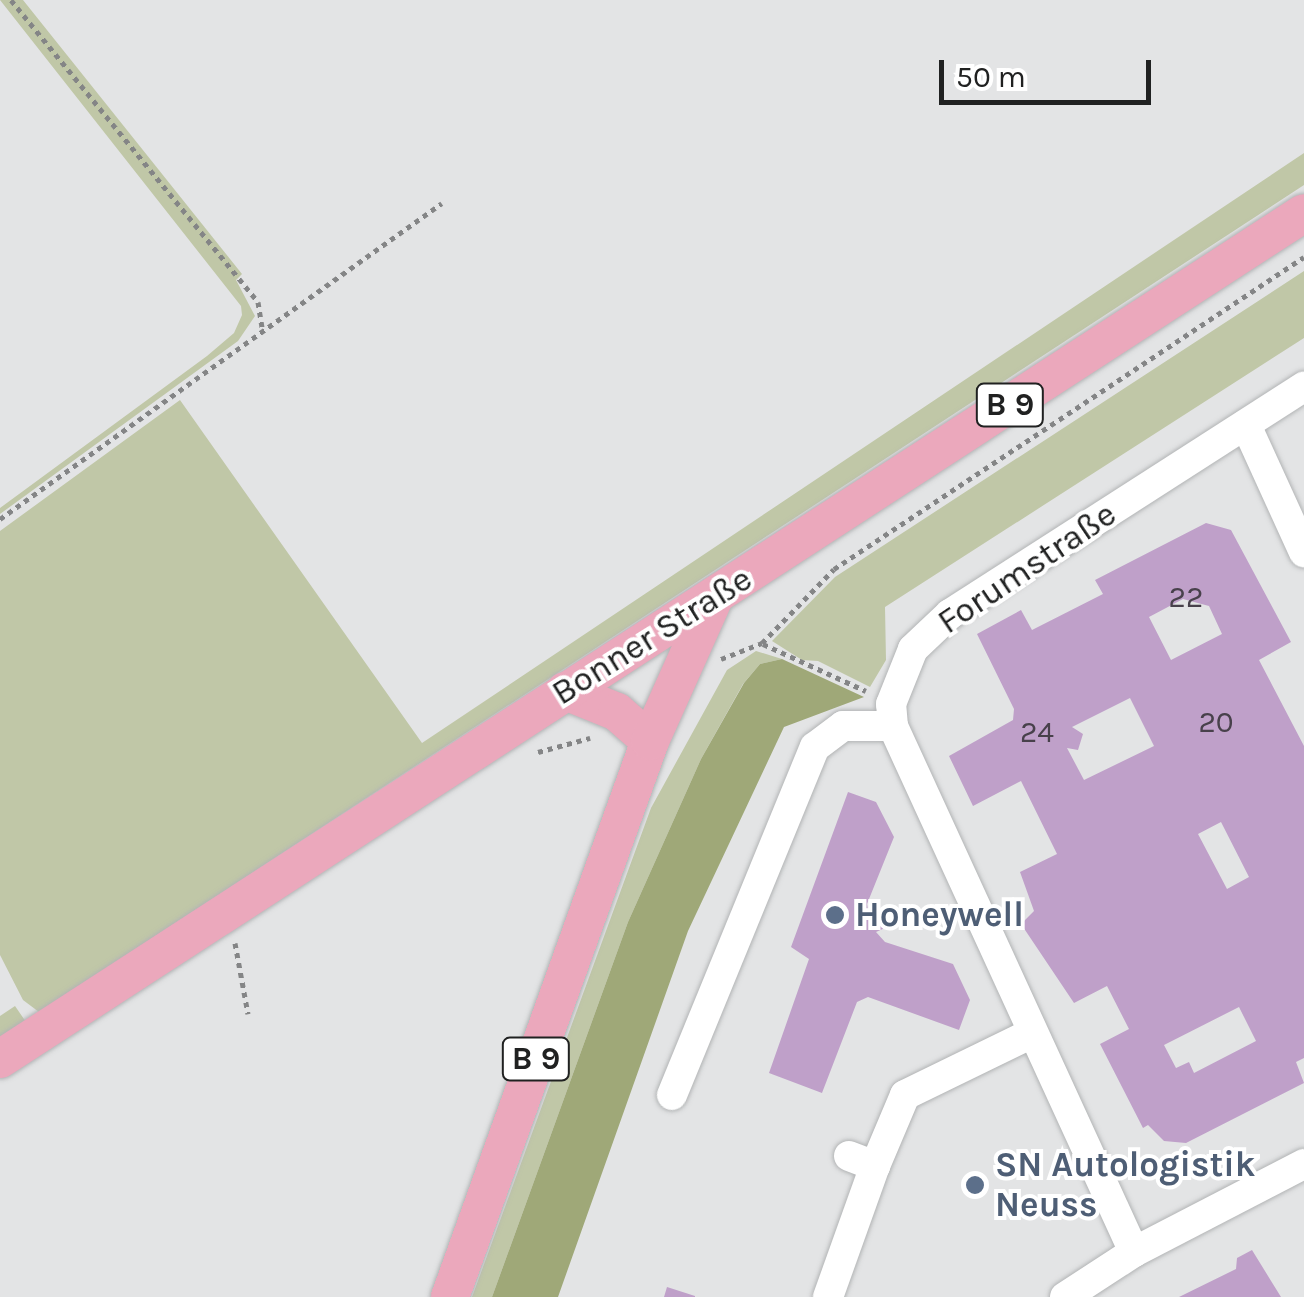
<!DOCTYPE html>
<meta charset="utf-8">
<style>
body{margin:0}
#map{position:relative;width:1304px;height:1297px;overflow:hidden;background:#e3e4e5;font-family:Karla,sans-serif}
div>[style]{position:absolute}
[style*='--x']{left:calc(var(--x)*1px);top:calc(var(--y)*1px);width:calc(var(--w)*1px);rotate:calc(var(--a)*1deg)}
.green>*{inset:0;background:#c0c7a7}
.forest>*{inset:0;background:#9fa878}
.building>*{inset:0;background:#bfa0c9}
.path>*{height:5px;margin-top:-2.5px;transform-origin:0;background:repeating-linear-gradient(90deg,#848586 0 5px,transparent 0 10px)}
.roads{filter:drop-shadow(0 0 2px #b2b4b5) drop-shadow(0 0 2px #b2b4b5)}
.minor>*{height:30px;margin:-15px;padding:0 15px;transform-origin:15px;border-radius:15px;background:#fff}
.major>*{height:38px;margin:-19px;padding:0 19px;transform-origin:19px;border-radius:19px;background:#eba8bc}
.dots>*{width:28px;height:28px;translate:-50% -50%;box-sizing:border-box;border:5px solid #fff;border-radius:50%}
span{translate:-50% -50%;white-space:nowrap;text-align:center;line-height:1.15;-webkit-text-stroke:8px #fff;paint-order:stroke}
.number-label{font-size:30px;color:#48414b}
.number-label span{-webkit-text-stroke-width:0}
.shield-label span{padding:2px 8px;background:#fff;border:2px solid;border-radius:8px;-webkit-text-stroke-width:0}
.shield-label{font-size:32px;color:#202121;font-weight:700}
.street-label{font-size:35px;color:#202121}
.service-label{font-size:35px;color:#4e5e75;font-weight:700}
.left{translate:0 -50%;text-align:left}
.scale{position:absolute;left:939px;top:60px;width:212px;height:45px;box-sizing:border-box;border:5px solid #202121;border-top:0;padding-left:12px;font-size:30px;line-height:35px;white-space:nowrap;color:#202121;-webkit-text-stroke:8px #fff;paint-order:stroke}
</style>
<div id="map">
<div class="green">
<div style="clip-path:polygon(0 0,23px 0,242px 274px,236px 280px,255px 316px,238px 341px,0 514px,0 508px,207px 356px,234px 333px,242px 315px,241px 306px)"></div>
<div style="clip-path:polygon(1304px 153px,1304px 185px,39px 1012px,23px 1000px,0 955px,0 531px,180px 400px,422px 743px)"></div>
<div style="clip-path:polygon(1304px 271px,1304px 338px,885px 607px,886px 660px,870px 687px,818px 661px,802px 660px,772px 641px,835px 577px)"></div>
<div style="clip-path:polygon(756px 651px,782px 659px,760px 664px,743px 684px,701px 759px,628px 922px,492px 1297px,472px 1297px,651px 808px,727px 670px)"></div>
<div style="clip-path:polygon(15px 1006px,26px 1022px,0 1039px,0 1016px)"></div>
</div>
<div class="forest">
<div style="clip-path:polygon(782px 659px,864px 697px,784px 727px,688px 931px,558px 1297px,492px 1297px,628px 922px,701px 759px,744px 683px,760px 664px)"></div>
</div>
<div class="building">
<div style="clip-path:polygon(evenodd,1206px 523px,1231px 530px,1291px 642px,1259px 660px,1304px 746px,1304px 1058px,1296px 1062px,1304px 1083px,1186px 1143px,1164px 1141px,1148px 1125px,1143px 1128px,1100px 1044px,1129px 1029px,1107px 986px,1074px 1003px,1021px 924px,1034px 911px,1020px 872px,1057px 854px,1021px 781px,973px 806px,949px 756px,1013px 720px,1014px 709px,977px 634px,1021px 610px,1032px 630px,1103px 594px,1095px 580px,1206px 523px,1183px 599px,1209px 606px,1222px 634px,1171px 660px,1149px 617px,1183px 599px,1206px 523px,1130px 698px,1154px 746px,1084px 780px,1067px 748px,1078px 750px,1083px 734px,1072px 727px,1130px 698px,1206px 523px,1221px 822px,1249px 877px,1227px 889px,1198px 834px,1221px 822px,1206px 523px,1239px 1007px,1256px 1041px,1194px 1073px,1189px 1062px,1176px 1068px,1164px 1045px,1239px 1007px)"></div>
<div style="clip-path:polygon(848px 792px,876px 802px,894px 837px,867px 904px,869px 918px,880px 912px,887px 927px,876px 932px,885px 942px,953px 964px,970px 1000px,959px 1030px,868px 997px,857px 1002px,822px 1093px,769px 1073px,809px 959px,791px 947px)"></div>
<div style="clip-path:polygon(1252px 1250px,1281px 1297px,1179px 1297px,1236px 1269px,1237px 1258px)"></div>
<div style="clip-path:polygon(667px 1287px,695px 1296px,695px 1297px,664px 1297px)"></div>
</div>
<div class="path">
<div style="--x:11;--y:0;--w:390;--a:50.7"></div>
<div style="--x:258;--y:302;--w:26;--a:81"></div>
<div style="--x:0;--y:519;--w:543;--a:-35.56"></div>
<div style="--x:763;--y:644;--w:113;--a:24.5"></div>
<div style="--x:721;--y:659;--w:44;--a:-21.3"></div>
<div style="--x:762;--y:643;--w:103;--a:-45.8"></div>
<div style="--x:834;--y:569;--w:564;--a:-33.58"></div>
<div style="--x:538;--y:752;--w:54;--a:-15.1"></div>
<div style="--x:235;--y:943;--w:72;--a:79.6"></div>
</div>
<div class="roads">
<div class="minor">
<div style="--x:1246;--y:425;--w:140;--a:65.5"></div>
<div style="--x:672;--y:1095;--w:376;--a:-67.7"></div>
<div style="--x:815;--y:747;--w:35;--a:-37"></div>
<div style="--x:843;--y:726;--w:50;--a:0"></div>
<div style="--x:849;--y:1156;--w:28;--a:21"></div>
<div style="--x:875;--y:1166;--w:77;--a:-67.1"></div>
<div style="--x:905;--y:1095;--w:141;--a:-26"></div>
<div style="--x:1134;--y:1252;--w:579;--a:-114.62"></div>
<div style="--x:893;--y:726;--w:22;--a:-95"></div>
<div style="--x:891;--y:704;--w:59;--a:-68.2"></div>
<div style="--x:913;--y:649;--w:51;--a:-43.4"></div>
<div style="--x:950;--y:614;--w:421;--a:-32.7"></div>
<div style="--x:828;--y:1297;--w:139;--a:-70.3"></div>
<div style="--x:1065;--y:1297;--w:82;--a:-33.1"></div>
<div style="--x:1134;--y:1252;--w:191;--a:-27.4"></div>
</div>
<div class="major">
<div style="--x:565;--y:691;--w:56;--a:22"></div>
<div style="--x:617;--y:712;--w:44;--a:41.3"></div>
<div style="--x:0;--y:1059;--w:1554;--a:-32.97"></div>
<div style="--x:450;--y:1297;--w:591;--a:-70.22"></div>
<div style="--x:650;--y:741;--w:159;--a:-65.9"></div>
</div>
</div>
<div class="dots">
<div style="left:835px;top:915px;background:#5c6f8a"></div>
<div style="left:975px;top:1185px;background:#5c6f8a"></div>
</div>
<div class="number-label">
<span style="left:1186px;top:597px">22</span>
<span style="left:1216px;top:722px">20</span>
<span style="left:1037px;top:732px">24</span>
</div>
<div class="shield-label">
<span style="left:1010px;top:405px">B 9</span>
<span style="left:536px;top:1059px">B 9</span>
</div>
<div class="street-label">
<span style="left:1027px;top:568px;rotate:-34deg">Forumstraße</span>
<span style="left:652px;top:636px;rotate:-32deg">Bonner Straße</span>
</div>
<div class="service-label">
<span class="left" style="left:855px;top:915px">Honeywell</span>
<span class="left" style="left:995px;top:1185px">SN Autologistik<br>Neuss</span>
</div>
<div class="scale">50 m</div>
</div>
